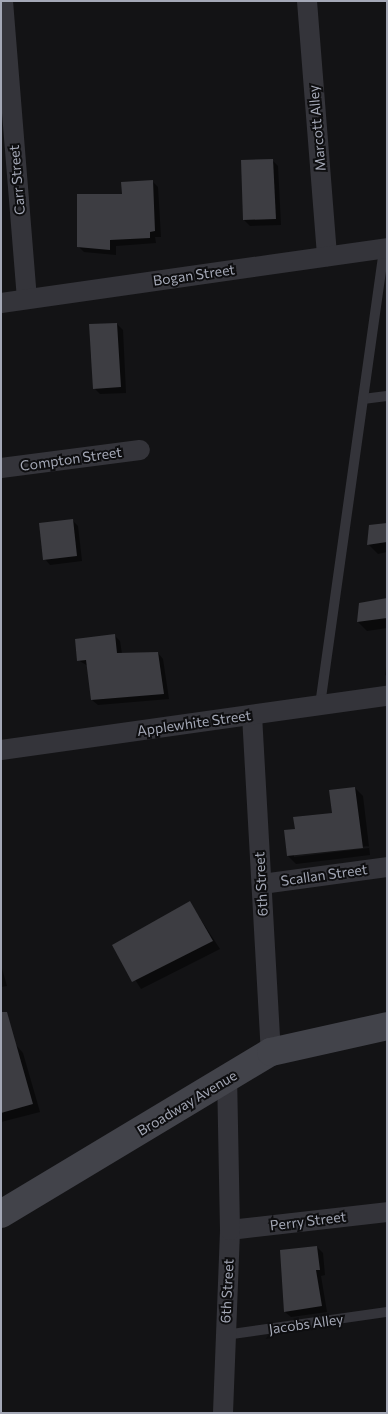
<!DOCTYPE html>
<style>
body{margin:0}
#map{position:relative;width:388px;height:1414px;overflow:hidden;background:#131315;font-family:Commissioner,sans-serif}
div>[style]{position:absolute}
[style*='--x']{left:calc(var(--x)*1px);top:calc(var(--y)*1px);width:calc(var(--w)*1px);rotate:calc(var(--a)*1deg)}
.shadow>*{inset:0;background:#0007}
.building>*{inset:0;background:#3d3d42}
.lane>*{height:10px;margin:-5px;padding:0 5px;transform-origin:5px;border-radius:5px;background:#34343a}
.street>*{height:20px;margin:-10px;padding:0 10px;transform-origin:10px;border-radius:10px;background:#34343a}
.secondary>*{height:28px;margin:-14px;padding:0 14px;transform-origin:14px;border-radius:14px;background:#42434a}
span{translate:-50% -50%;white-space:nowrap;text-align:center;line-height:1.15;-webkit-text-stroke:4px #0e0e10;paint-order:stroke}
.street-label{font-size:14px;color:#a4a8b6}
.frame{position:absolute;inset:0;border:2px solid #a4a8b6;pointer-events:none}
</style>
<div id="map">
<div class="shadow">
<div style="clip-path:polygon(272px 160px,278px 166px,281px 225px,250px 226px,244px 220px)"></div>
<div style="clip-path:polygon(152px 181px,158px 187px,161px 237px,155px 237px,156px 243px,116px 246px,116px 255px,84px 252px,78px 246px)"></div>
<div style="clip-path:polygon(117px 324px,123px 330px,126px 393px,100px 394px,94px 388px)"></div>
<div style="clip-path:polygon(72px 520px,78px 526px,82px 561px,50px 565px,45px 559px)"></div>
<div style="clip-path:polygon(387px 524px,387px 552px,378px 554px,368px 544px)"></div>
<div style="clip-path:polygon(387px 600px,387px 628px,367px 631px,358px 622px)"></div>
<div style="clip-path:polygon(114px 635px,120px 641px,122px 654px,158px 653px,163px 659px,169px 699px,98px 705px,92px 700px,88px 666px,78px 660px)"></div>
<div style="clip-path:polygon(387px 659px,387px 676px,385px 675px)"></div>
<div style="clip-path:polygon(evenodd,355px 788px,363px 796px,370px 855px,296px 864px,288px 856px,296px 830px,333px 814px,355px 788px,369px 846px,369px 848px,294px 857px,294px 854px,369px 846px)"></div>
<div style="clip-path:polygon(190px 903px,220px 949px,141px 989px,113px 945px)"></div>
<div style="clip-path:polygon(1px 965px,7px 986px,1px 987px)"></div>
<div style="clip-path:polygon(16px 1045px,23px 1053px,40px 1112px,1px 1122px,1px 1049px)"></div>
<div style="clip-path:polygon(317px 1247px,323px 1253px,325px 1275px,321px 1276px,327px 1312px,291px 1317px,285px 1312px)"></div>
</div>
<div class="building">
<div style="clip-path:polygon(273px 159px,276px 219px,243px 220px,241px 160px)"></div>
<div style="clip-path:polygon(153px 180px,155px 231px,150px 232px,150px 238px,110px 240px,110px 250px,77px 247px,77px 194px,122px 194px,121px 182px)"></div>
<div style="clip-path:polygon(117px 323px,121px 387px,93px 389px,89px 324px)"></div>
<div style="clip-path:polygon(73px 519px,77px 556px,43px 560px,39px 523px)"></div>
<div style="clip-path:polygon(387px 523px,387px 542px,367px 545px,369px 525px)"></div>
<div style="clip-path:polygon(387px 598px,387px 618px,357px 622px,359px 603px)"></div>
<div style="clip-path:polygon(115px 634px,117px 653px,158px 652px,164px 694px,91px 700px,86px 660px,77px 661px,75px 639px)"></div>
<div style="clip-path:polygon(355px 787px,363px 848px,287px 856px,284px 830px,295px 829px,293px 817px,332px 813px,329px 790px)"></div>
<div style="clip-path:polygon(190px 901px,213px 941px,132px 982px,112px 945px)"></div>
<div style="clip-path:polygon(1px 1012px,7px 1012px,33px 1104px,1px 1113px)"></div>
<div style="clip-path:polygon(317px 1246px,320px 1270px,316px 1270px,322px 1306px,284px 1312px,280px 1250px)"></div>
</div>
<div class="lane">
<div style="--x:363;--y:399;--w:24;--a:-7"></div>
<div style="--x:320;--y:705;--w:461;--a:-82"></div>
<div style="--x:225;--y:1335;--w:164;--a:-8.1"></div>
</div>
<div class="street">
<div style="--x:3;--y:1;--w:299;--a:85.4"></div>
<div style="--x:307;--y:1;--w:256;--a:85.5"></div>
<div style="--x:1;--y:303;--w:390;--a:-8.1"></div>
<div style="--x:1;--y:468;--w:140;--a:-7.4"></div>
<div style="--x:252;--y:715;--w:338;--a:86.8"></div>
<div style="--x:1;--y:750;--w:390;--a:-8"></div>
<div style="--x:262;--y:884;--w:126;--a:-7.7"></div>
<div style="--x:230;--y:1230;--w:158;--a:-6.5"></div>
<div style="--x:223;--y:1413;--w:183;--a:-87.8"></div>
<div style="--x:230;--y:1230;--w:151;--a:-91.1"></div>
</div>
<div class="secondary">
<div style="--x:1;--y:1214;--w:315;--a:-31"></div>
<div style="--x:271;--y:1052;--w:119;--a:-12.6"></div>
</div>
<div class="street-label">
<span style="left:317px;top:128px;rotate:-95deg">Marcott Alley</span>
<span style="left:17px;top:180px;rotate:-95deg">Carr Street</span>
<span style="left:194px;top:275px;rotate:-8deg">Bogan Street</span>
<span style="left:71px;top:459px;rotate:-8deg">Compton Street</span>
<span style="left:194px;top:723px;rotate:-8deg">Applewhite Street</span>
<span style="left:324px;top:875px;rotate:-8deg">Scallan Street</span>
<span style="left:261px;top:884px;rotate:-93deg">6th Street</span>
<span style="left:187px;top:1103px;rotate:-31deg">Broadway Avenue</span>
<span style="left:308px;top:1221px;rotate:-7deg">Perry Street</span>
<span style="left:227px;top:1291px;rotate:-87deg">6th Street</span>
<span style="left:306px;top:1324px;rotate:-8deg">Jacobs Alley</span>
</div>
<div class="frame"></div>
</div>
